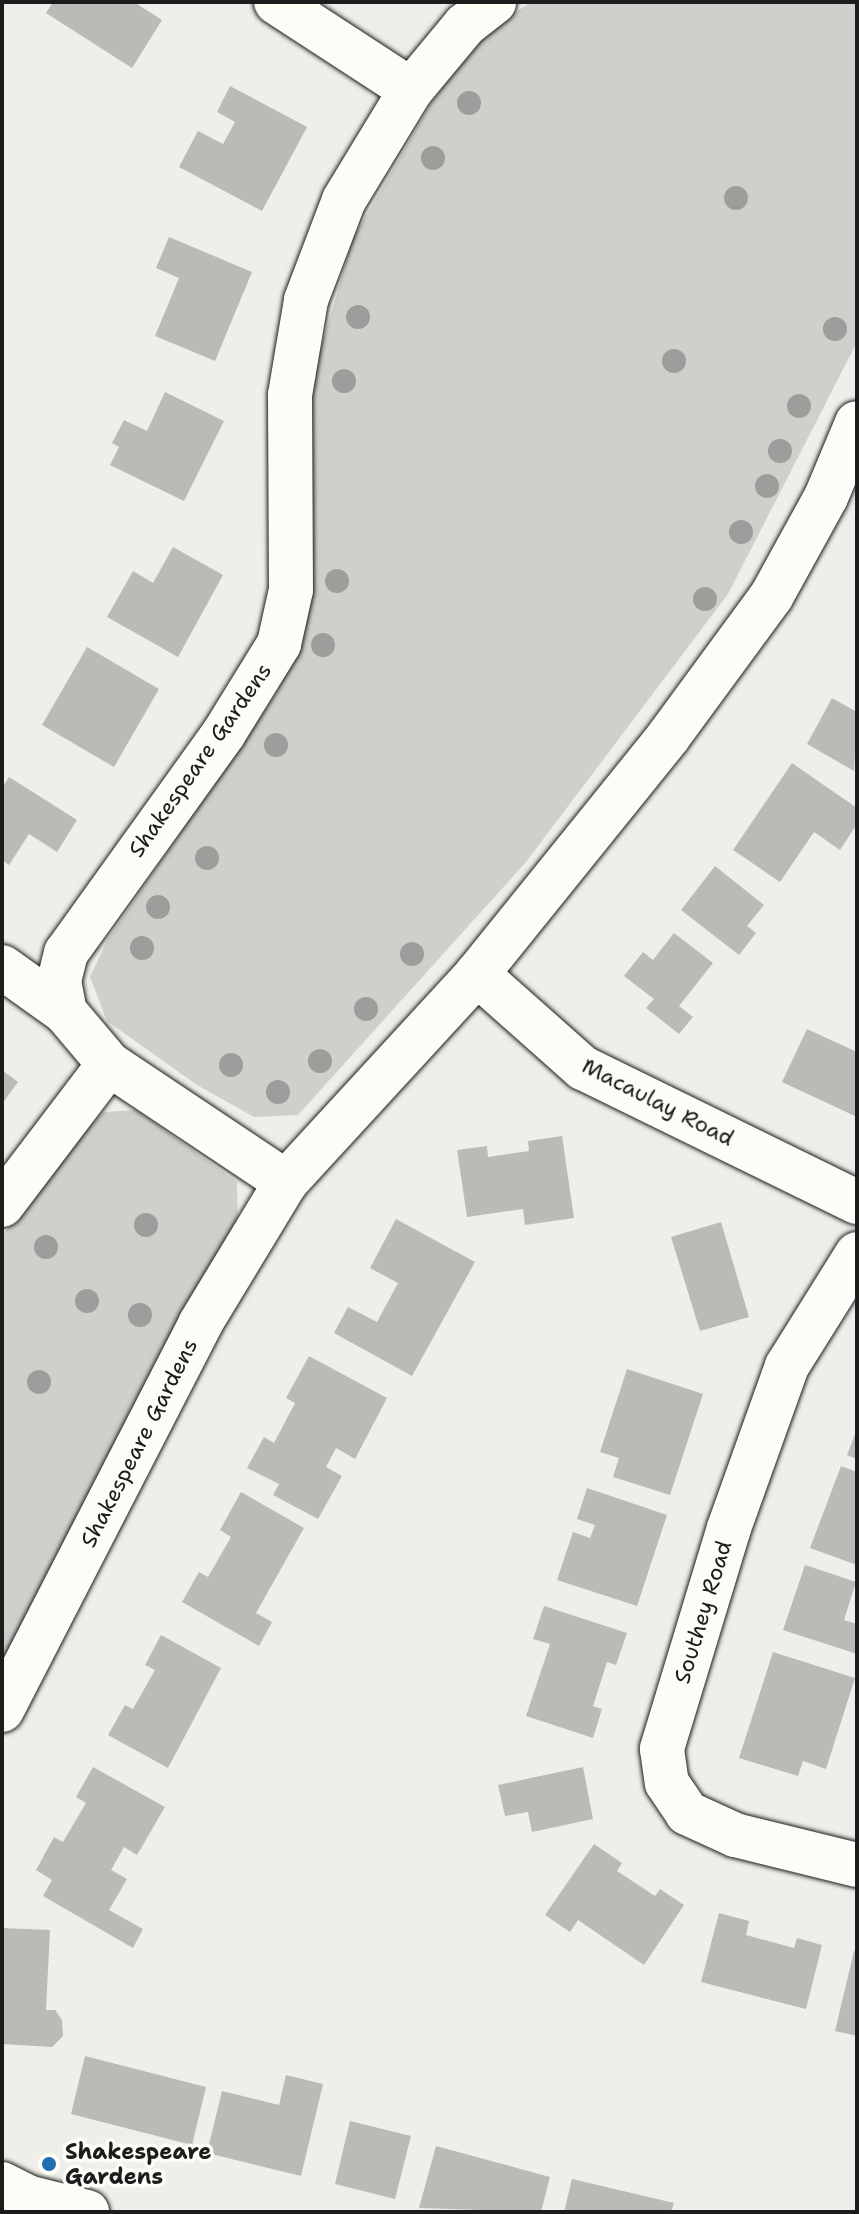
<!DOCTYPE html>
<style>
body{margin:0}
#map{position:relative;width:859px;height:2214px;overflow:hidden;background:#f0eeea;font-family:"Shantell Sans",sans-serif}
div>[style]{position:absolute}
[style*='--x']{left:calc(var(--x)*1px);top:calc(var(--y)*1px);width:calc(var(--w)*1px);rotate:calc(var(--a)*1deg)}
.green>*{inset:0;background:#d0cfcc}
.building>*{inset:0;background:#bbbab6}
.roads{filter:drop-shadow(0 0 2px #1c1c1c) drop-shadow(0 0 2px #1c1c1c)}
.street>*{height:44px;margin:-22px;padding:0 22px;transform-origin:22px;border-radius:22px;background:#fdfcf7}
.trees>*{width:24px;height:24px;margin:-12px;border-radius:50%;background:#9e9d9b}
.dots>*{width:22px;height:22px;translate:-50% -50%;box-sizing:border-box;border:4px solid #fdfcf7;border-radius:50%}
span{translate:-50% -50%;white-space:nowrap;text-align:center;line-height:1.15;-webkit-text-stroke:7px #fdfcf7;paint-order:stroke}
.street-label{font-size:22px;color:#1c1c1c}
.poi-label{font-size:22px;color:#1c1c1c;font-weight:700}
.left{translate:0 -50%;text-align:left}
.frame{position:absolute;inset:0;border:4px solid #1c1c1c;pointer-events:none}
</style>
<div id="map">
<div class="green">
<div style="clip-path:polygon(530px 2px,857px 2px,857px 342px,728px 594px,526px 862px,298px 1115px,254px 1117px,197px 1085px,107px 1021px,90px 977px,108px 939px,275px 695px,297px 652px,312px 564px,313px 375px,353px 239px,432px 102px,474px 44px)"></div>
<div style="clip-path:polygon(136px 1110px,237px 1182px,238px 1235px,2px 1663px,2px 1236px,72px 1144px,104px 1112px)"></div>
</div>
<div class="building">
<div style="clip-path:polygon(53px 2px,134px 2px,162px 20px,132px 68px,46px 13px)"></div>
<div style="clip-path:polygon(230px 86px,307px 127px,262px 211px,179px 167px,198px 131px,223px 144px,235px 122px,217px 112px)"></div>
<div style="clip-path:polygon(169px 237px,252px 272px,215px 361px,155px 336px,179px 278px,156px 268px)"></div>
<div style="clip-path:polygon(165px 392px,224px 421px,184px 501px,110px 465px,119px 447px,112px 443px,124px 420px,147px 431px)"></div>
<div style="clip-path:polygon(173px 547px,223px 575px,178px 657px,107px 617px,133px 571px,153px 583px)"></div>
<div style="clip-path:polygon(87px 647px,159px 689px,114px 767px,42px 725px)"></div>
<div style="clip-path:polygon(832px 698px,857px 712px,854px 771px,807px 744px)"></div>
<div style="clip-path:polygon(792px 763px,857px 808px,857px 824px,840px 850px,814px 832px,780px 882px,733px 850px)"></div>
<div style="clip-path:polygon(9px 777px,77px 820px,57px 852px,29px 834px,9px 865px,2px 860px,2px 788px)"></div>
<div style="clip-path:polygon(715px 866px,764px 905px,747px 926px,756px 933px,739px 955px,681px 910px)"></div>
<div style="clip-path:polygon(674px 933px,713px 963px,679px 1006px,693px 1017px,679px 1034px,646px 1008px,654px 999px,624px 976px,643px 952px,653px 960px)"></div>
<div style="clip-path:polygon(807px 1029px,857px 1052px,857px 1117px,782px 1082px)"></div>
<div style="clip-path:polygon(2px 1070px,18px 1082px,2px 1104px)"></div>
<div style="clip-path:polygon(562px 1136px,574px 1218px,525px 1225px,523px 1209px,467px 1217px,457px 1150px,487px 1146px,488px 1157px,529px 1151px,528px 1141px)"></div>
<div style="clip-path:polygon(396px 1219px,475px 1262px,412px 1376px,334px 1333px,348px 1307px,377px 1322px,398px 1283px,370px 1268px)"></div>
<div style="clip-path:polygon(721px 1222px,749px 1317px,700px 1331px,671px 1237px)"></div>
<div style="clip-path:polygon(309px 1356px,387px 1398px,355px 1459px,336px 1448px,326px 1467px,342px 1476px,318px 1519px,273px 1495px,279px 1484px,247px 1468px,264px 1437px,274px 1443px,295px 1403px,286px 1398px)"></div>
<div style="clip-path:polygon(627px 1369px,703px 1394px,670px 1495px,613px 1477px,619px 1458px,600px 1452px)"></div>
<div style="clip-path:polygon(857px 1429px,857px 1459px,847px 1455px)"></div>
<div style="clip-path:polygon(841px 1466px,857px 1472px,857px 1565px,810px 1548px)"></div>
<div style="clip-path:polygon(587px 1488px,667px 1515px,637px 1606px,557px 1580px,573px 1532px,590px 1538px,595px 1525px,577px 1519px)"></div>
<div style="clip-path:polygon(241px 1492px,304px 1528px,256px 1613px,272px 1622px,259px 1646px,182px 1602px,199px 1572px,208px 1577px,231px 1537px,220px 1530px)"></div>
<div style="clip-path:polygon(805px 1565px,856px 1582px,844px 1620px,857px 1624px,857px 1654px,783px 1630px)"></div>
<div style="clip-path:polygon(544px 1606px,627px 1633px,616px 1665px,607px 1662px,593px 1706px,602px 1709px,593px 1738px,526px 1716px,550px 1644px,533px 1639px)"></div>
<div style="clip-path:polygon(161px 1635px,221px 1668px,168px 1768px,108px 1735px,125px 1705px,133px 1709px,155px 1670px,145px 1665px)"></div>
<div style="clip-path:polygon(773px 1652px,855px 1678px,826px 1769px,803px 1761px,798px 1776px,739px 1758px)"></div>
<div style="clip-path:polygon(93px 1767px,165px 1807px,137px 1855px,124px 1847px,111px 1870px,127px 1879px,109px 1910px,143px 1929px,133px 1948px,43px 1896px,52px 1880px,36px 1870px,54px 1837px,63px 1842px,86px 1803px,76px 1797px)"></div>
<div style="clip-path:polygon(583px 1767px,593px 1819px,532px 1832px,528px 1812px,505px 1816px,498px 1785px)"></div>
<div style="clip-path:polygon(594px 1844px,622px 1863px,617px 1871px,655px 1896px,660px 1889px,684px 1905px,644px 1965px,578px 1920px,570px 1932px,545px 1915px)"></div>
<div style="clip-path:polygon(719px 1913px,749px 1921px,746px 1935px,794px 1948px,797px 1938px,822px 1945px,806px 2009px,701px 1982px)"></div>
<div style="clip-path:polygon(2px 1928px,50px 1930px,46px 2010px,55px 2010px,62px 2020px,63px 2036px,52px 2047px,2px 2044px)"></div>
<div style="clip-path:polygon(854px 1951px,857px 1952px,857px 2036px,835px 2031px)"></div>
<div style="clip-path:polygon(85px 2056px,206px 2087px,192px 2145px,71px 2114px)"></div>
<div style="clip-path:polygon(286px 2075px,323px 2084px,301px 2176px,207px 2153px,222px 2091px,279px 2105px)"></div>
<div style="clip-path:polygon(350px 2121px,411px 2136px,395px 2199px,335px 2184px)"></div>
<div style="clip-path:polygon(436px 2146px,550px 2177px,541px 2212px,419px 2208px)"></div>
<div style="clip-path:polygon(572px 2179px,674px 2203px,671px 2212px,564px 2212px)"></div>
</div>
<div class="roads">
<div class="street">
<div style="--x:276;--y:2;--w:161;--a:33.1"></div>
<div style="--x:2;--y:967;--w:77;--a:35.5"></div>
<div style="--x:477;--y:974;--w:142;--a:41.6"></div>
<div style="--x:583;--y:1068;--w:305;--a:26.1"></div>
<div style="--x:286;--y:1182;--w:213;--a:-146.3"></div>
<div style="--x:109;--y:1064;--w:68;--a:-130.2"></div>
<div style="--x:65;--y:1012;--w:32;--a:-101"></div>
<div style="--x:59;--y:981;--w:29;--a:-76"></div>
<div style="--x:66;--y:953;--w:271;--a:-54.3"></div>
<div style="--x:224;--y:733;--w:105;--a:-58.3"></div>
<div style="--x:279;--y:644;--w:55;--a:-77.5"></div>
<div style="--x:291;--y:590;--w:195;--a:-90.3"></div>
<div style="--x:290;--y:395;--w:96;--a:-80.4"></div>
<div style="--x:306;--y:300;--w:107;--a:-69.2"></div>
<div style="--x:344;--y:200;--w:129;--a:-58.7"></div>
<div style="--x:411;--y:90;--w:85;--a:-50.3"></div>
<div style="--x:465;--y:25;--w:37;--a:-38"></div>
<div style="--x:2;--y:1205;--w:177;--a:-52.8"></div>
<div style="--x:857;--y:1254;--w:132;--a:122"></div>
<div style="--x:787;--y:1366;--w:172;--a:109.7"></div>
<div style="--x:729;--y:1528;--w:231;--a:106.9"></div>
<div style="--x:662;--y:1749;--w:34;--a:82"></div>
<div style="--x:667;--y:1783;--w:36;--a:56"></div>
<div style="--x:687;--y:1813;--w:53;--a:24.6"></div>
<div style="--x:735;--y:1835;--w:126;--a:13.8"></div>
<div style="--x:2;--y:1710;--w:434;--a:-62.8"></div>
<div style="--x:200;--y:1324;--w:166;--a:-58.8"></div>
<div style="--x:286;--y:1182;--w:282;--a:-47.4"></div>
<div style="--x:477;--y:974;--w:304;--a:-51.1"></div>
<div style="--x:668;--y:737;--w:174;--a:-53.7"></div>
<div style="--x:771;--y:597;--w:114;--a:-61.2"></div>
<div style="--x:826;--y:497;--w:80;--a:-67.3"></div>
<div style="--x:2;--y:2184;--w:28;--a:27"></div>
<div style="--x:27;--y:2197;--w:62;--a:14"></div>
</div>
</div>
<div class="trees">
<div style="left:469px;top:103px"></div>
<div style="left:433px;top:158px"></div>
<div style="left:736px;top:198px"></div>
<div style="left:358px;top:317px"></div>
<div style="left:835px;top:329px"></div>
<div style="left:674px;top:361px"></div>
<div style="left:344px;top:381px"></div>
<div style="left:799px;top:406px"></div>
<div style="left:780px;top:451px"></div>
<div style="left:767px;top:486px"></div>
<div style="left:741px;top:532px"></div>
<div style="left:337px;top:581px"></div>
<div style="left:705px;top:599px"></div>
<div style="left:323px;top:645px"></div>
<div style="left:276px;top:745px"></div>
<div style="left:207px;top:858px"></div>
<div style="left:158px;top:907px"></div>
<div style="left:142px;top:948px"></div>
<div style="left:412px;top:954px"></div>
<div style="left:366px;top:1009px"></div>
<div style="left:320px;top:1061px"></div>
<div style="left:231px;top:1065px"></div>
<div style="left:278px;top:1092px"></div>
<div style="left:146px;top:1225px"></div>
<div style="left:46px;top:1247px"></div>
<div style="left:87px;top:1301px"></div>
<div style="left:140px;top:1315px"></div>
<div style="left:39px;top:1382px"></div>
</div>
<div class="dots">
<div style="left:49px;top:2164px;background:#1f6fb2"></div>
</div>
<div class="street-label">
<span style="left:200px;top:760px;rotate:-55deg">Shakespeare Gardens</span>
<span style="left:658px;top:1102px;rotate:27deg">Macaulay Road</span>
<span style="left:139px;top:1443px;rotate:-63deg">Shakespeare Gardens</span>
<span style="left:703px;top:1612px;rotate:-73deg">Southey Road</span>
</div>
<div class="poi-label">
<span class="left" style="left:65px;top:2164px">Shakespeare<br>Gardens</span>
</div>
<div class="frame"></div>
</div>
